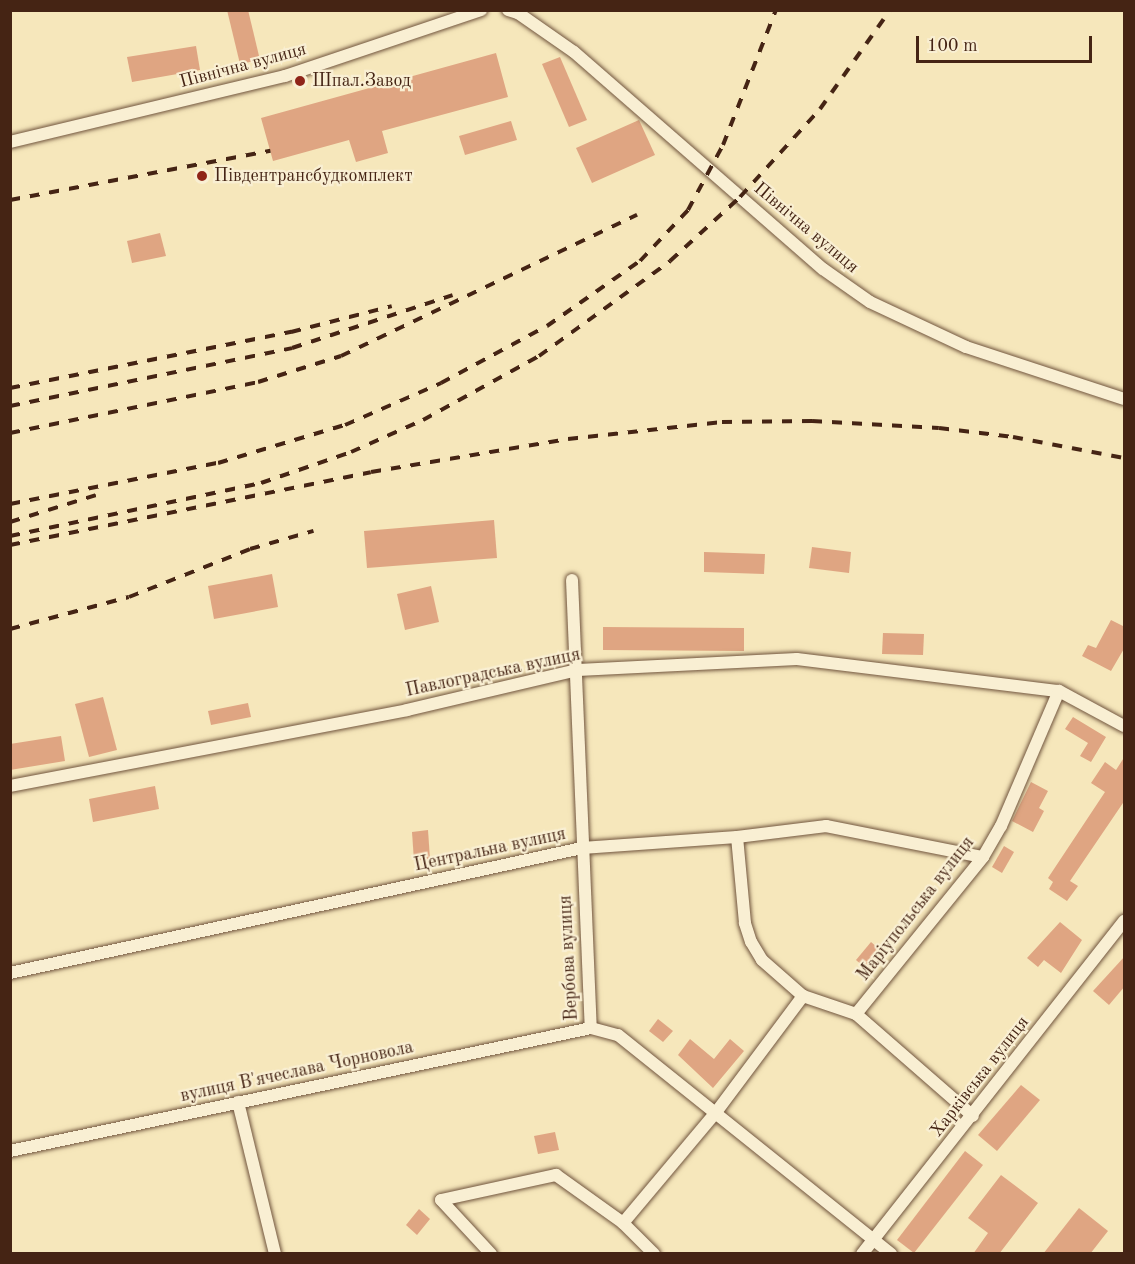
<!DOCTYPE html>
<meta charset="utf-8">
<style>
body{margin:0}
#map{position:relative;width:1135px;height:1264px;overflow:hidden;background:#f6e7bb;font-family:"Old Standard TT",serif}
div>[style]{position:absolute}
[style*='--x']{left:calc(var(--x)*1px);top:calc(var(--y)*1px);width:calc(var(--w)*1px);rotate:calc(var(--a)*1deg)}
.building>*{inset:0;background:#dfa582}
.roads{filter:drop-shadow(0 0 2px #71553e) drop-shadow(0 0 2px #71553e)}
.minor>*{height:12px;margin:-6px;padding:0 6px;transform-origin:6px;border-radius:6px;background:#f9efd3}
.rail>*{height:4px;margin-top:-2px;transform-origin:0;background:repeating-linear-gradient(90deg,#452414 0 10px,transparent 0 20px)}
.dots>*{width:16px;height:16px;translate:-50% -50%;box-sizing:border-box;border:3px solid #f9efd3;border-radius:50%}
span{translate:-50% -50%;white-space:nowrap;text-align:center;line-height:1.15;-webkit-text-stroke:4.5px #f9efd3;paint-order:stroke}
.street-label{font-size:18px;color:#452414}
.poi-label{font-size:18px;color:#452414}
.left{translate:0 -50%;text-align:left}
.frame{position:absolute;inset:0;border:12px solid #452414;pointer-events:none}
.scale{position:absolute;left:916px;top:36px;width:176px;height:27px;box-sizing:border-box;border:3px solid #452414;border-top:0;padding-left:8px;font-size:18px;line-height:21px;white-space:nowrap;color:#452414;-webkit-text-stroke:4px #f9efd3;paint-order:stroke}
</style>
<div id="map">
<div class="building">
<div style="clip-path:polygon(227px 10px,248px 10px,260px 60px,240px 64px)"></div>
<div style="clip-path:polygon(196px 46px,200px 70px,132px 82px,127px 57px)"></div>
<div style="clip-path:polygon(496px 53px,508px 97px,382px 131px,388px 153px,356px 162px,349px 140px,273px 161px,261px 118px)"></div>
<div style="clip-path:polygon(560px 57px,587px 120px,569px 127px,542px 64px)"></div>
<div style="clip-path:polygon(639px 120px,655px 155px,592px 183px,576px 148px)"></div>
<div style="clip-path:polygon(511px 121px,517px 140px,465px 155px,459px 136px)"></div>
<div style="clip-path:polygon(160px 233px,166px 256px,132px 263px,127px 241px)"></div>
<div style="clip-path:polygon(494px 520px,497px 558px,367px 568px,364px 531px)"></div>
<div style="clip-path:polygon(812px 547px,851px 552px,849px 573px,809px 568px)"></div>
<div style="clip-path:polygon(704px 552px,765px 554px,764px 574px,704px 572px)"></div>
<div style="clip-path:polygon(272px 574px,278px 607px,214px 619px,208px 586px)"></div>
<div style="clip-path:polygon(431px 586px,439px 622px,405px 630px,397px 594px)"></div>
<div style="clip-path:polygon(1111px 620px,1125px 627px,1125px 647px,1111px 671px,1082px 656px,1088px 645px,1096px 648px)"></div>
<div style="clip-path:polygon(603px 627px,744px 628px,744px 651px,603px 650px)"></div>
<div style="clip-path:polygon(883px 633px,924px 634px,923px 655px,882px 654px)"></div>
<div style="clip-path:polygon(103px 697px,117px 750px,89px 757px,75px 704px)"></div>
<div style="clip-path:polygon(248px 703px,251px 717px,211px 725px,208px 711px)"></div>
<div style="clip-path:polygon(1073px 717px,1106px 737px,1091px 762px,1080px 756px,1088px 743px,1065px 729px)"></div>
<div style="clip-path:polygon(61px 736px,65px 761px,10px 770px,10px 744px)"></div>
<div style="clip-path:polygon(1125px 756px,1125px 800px,1070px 881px,1078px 886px,1067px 901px,1049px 889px,1053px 882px,1048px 878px,1105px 792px,1091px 783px,1105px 762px,1116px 770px)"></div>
<div style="clip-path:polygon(1031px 782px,1048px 791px,1039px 808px,1044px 811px,1033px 832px,1012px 821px)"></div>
<div style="clip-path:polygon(155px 786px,159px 809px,93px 822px,89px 799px)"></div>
<div style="clip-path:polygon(428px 830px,430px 859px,414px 861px,412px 832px)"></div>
<div style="clip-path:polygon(1004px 846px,1014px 852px,1002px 873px,992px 867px)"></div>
<div style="clip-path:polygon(1060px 922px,1082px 940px,1061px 973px,1044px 960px,1038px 967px,1027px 958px)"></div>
<div style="clip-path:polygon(871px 942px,885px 954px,872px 974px,856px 960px)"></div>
<div style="clip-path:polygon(1125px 956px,1125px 986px,1109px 1005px,1093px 991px)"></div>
<div style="clip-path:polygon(658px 1019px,673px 1031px,663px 1042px,649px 1031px)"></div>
<div style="clip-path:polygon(690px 1039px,714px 1059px,730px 1039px,744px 1051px,713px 1088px,678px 1055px)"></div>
<div style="clip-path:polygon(1021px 1085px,1040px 1100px,997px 1151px,978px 1135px)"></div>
<div style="clip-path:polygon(555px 1132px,559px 1150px,538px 1154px,534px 1136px)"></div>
<div style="clip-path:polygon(965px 1151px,983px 1165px,914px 1253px,897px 1240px)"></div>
<div style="clip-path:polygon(1001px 1175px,1038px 1203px,999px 1254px,973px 1254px,988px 1233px,968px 1218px)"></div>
<div style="clip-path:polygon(1079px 1208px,1108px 1231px,1090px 1254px,1043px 1254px)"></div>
<div style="clip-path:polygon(419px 1209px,430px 1219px,417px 1235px,406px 1225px)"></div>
</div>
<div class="roads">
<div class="minor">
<div style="--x:508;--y:10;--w:10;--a:17"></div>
<div style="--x:518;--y:13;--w:68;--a:34.9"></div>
<div style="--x:574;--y:52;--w:330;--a:41.1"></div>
<div style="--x:823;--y:269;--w:57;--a:35.1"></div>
<div style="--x:870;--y:302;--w:106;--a:25.1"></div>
<div style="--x:966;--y:347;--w:166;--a:18.2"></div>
<div style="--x:10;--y:142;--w:283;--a:-13.5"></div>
<div style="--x:285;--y:76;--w:207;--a:-18.6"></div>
<div style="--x:572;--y:580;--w:448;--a:87.6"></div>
<div style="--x:591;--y:1028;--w:28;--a:15"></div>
<div style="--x:618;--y:1035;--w:350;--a:38.7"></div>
<div style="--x:10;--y:786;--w:404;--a:-10.8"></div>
<div style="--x:407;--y:710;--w:176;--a:-13.2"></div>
<div style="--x:578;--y:670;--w:219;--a:-2.9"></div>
<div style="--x:797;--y:659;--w:264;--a:7"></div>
<div style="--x:1059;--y:691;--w:74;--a:28.3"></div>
<div style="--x:10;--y:973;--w:585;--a:-12.33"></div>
<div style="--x:582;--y:848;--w:155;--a:-4.1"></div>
<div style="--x:737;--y:837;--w:90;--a:-7"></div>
<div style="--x:826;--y:826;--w:160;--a:11.2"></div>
<div style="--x:803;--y:996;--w:56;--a:18.8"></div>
<div style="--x:856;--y:1014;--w:155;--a:41.1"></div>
<div style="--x:856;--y:1014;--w:202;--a:-51"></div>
<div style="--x:983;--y:857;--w:36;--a:-60"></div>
<div style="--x:1001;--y:826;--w:147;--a:-66.8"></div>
<div style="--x:238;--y:1102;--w:156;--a:76.3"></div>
<div style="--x:10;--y:1151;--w:594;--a:-11.95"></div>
<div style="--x:441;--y:1200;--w:118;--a:-12.3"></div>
<div style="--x:556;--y:1175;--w:82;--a:35.6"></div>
<div style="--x:623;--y:1223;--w:44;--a:45"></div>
<div style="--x:441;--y:1200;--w:74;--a:47.2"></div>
<div style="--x:623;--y:1223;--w:146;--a:-50"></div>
<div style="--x:717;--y:1111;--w:144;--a:-53.2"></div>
<div style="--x:803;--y:996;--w:55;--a:-138.7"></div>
<div style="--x:762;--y:960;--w:21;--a:-121"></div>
<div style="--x:751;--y:942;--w:20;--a:-108"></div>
<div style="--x:745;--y:923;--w:86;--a:-95.3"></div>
<div style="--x:862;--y:1254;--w:424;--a:-51.8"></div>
</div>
</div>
<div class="rail">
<div style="--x:10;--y:200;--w:265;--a:-10.7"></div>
<div style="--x:10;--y:388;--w:287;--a:-11.3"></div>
<div style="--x:291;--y:332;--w:104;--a:-14.4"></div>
<div style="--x:10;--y:406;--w:288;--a:-11.6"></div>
<div style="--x:292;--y:348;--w:169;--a:-18.2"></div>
<div style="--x:10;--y:433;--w:253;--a:-11.6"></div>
<div style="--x:258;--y:382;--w:87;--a:-17.4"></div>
<div style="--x:341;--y:356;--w:328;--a:-25.5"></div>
<div style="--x:10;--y:504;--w:212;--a:-11.2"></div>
<div style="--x:218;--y:463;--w:133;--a:-16.7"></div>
<div style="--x:345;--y:425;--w:105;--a:-23.6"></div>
<div style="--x:441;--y:383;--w:120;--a:-28.3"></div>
<div style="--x:547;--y:326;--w:113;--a:-35"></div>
<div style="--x:640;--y:261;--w:70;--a:-46.7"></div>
<div style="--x:688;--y:210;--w:74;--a:-61.7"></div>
<div style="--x:723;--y:145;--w:145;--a:-68.6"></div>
<div style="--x:10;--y:522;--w:90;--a:-17.4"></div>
<div style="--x:10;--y:536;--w:257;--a:-11.9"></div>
<div style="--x:261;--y:483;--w:95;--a:-19"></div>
<div style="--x:351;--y:452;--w:79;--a:-24"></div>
<div style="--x:423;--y:420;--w:132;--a:-28.9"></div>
<div style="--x:539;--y:356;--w:162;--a:-35.9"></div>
<div style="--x:670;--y:261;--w:95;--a:-42.4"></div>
<div style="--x:740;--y:197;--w:119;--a:-47.7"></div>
<div style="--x:820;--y:109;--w:121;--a:-54.7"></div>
<div style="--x:10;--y:545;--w:368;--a:-11.4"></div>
<div style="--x:371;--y:472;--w:200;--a:-9.5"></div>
<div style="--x:568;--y:439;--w:155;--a:-6.3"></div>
<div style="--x:722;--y:422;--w:90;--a:-0.6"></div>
<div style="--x:812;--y:421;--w:127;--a:3.2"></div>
<div style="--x:939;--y:428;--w:75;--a:6.9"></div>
<div style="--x:1013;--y:437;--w:113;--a:10.7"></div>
<div style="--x:10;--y:629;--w:123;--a:-15.1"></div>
<div style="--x:129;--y:597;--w:130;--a:-21.6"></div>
<div style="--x:250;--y:549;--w:66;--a:-15.9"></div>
</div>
<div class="dots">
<div style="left:300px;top:81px;background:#8f2418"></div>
<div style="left:202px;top:176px;background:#8f2418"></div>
</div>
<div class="street-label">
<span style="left:243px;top:66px;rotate:-15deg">Північна вулиця</span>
<span style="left:806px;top:228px;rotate:40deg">Північна вулиця</span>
<span style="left:493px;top:673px;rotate:-12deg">Павлоградська вулиця</span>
<span style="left:490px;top:850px;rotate:-12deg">Центральна вулиця</span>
<span style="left:916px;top:909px;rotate:-52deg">Маріупольська вулиця</span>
<span style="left:569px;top:958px;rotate:-93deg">Вербова вулиця</span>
<span style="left:297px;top:1072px;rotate:-12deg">вулиця В'ячеслава Чорновола</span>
<span style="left:980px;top:1077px;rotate:-52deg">Харківська вулиця</span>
</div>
<div class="poi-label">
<span class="left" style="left:312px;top:81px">Шпал.Завод</span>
<span class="left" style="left:214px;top:176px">Південтрансбудкомплект</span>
</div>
<div class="frame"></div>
<div class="scale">100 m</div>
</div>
